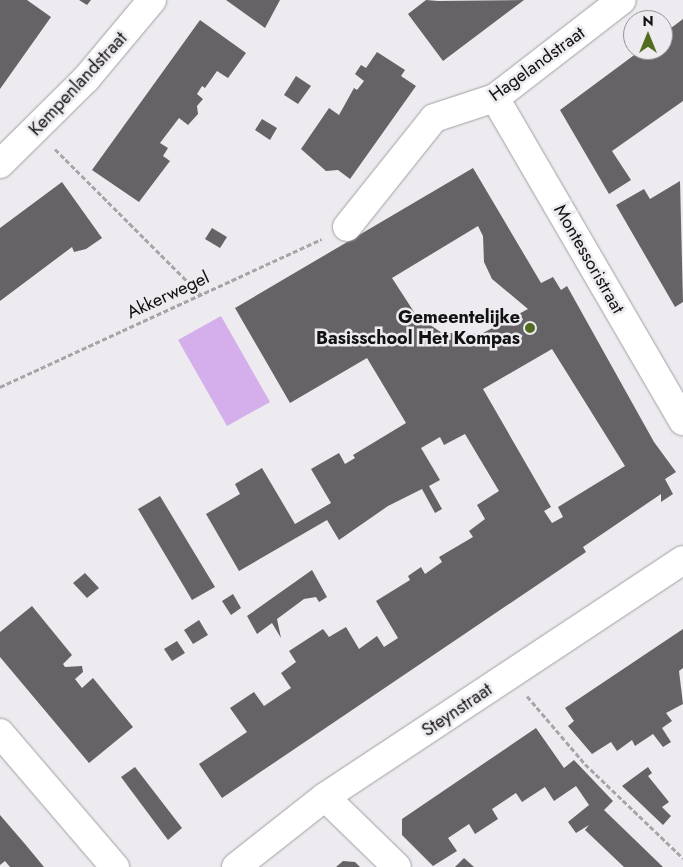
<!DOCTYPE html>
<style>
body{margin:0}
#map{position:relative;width:683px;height:867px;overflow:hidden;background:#edebef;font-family:Jost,sans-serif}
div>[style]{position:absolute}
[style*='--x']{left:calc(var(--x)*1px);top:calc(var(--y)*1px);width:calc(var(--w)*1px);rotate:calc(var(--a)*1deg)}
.green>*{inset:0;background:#d5afeb}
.building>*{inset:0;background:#656366}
.path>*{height:3px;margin-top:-1.5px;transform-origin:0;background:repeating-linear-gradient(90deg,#a7a5a8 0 5px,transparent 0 7.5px)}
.roads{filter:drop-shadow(0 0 1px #a19fa2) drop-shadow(0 0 1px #a19fa2)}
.minor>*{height:28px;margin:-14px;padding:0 14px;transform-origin:14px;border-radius:14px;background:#fff}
.tertiary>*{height:28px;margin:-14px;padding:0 14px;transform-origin:14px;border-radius:14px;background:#fff}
.dots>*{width:14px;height:14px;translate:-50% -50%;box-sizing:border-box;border:2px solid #edebef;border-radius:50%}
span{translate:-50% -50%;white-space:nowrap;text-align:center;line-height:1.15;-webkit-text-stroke:5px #edebef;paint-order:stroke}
.street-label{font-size:18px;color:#121113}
.poi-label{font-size:18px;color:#121113;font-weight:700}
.right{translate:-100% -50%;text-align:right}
.north{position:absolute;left:623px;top:10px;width:50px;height:50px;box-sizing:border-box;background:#edebef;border:1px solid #959497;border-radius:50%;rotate:0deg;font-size:14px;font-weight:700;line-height:20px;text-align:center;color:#121113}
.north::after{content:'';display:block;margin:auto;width:18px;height:22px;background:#516c20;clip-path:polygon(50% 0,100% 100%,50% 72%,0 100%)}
</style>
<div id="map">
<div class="green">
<div style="clip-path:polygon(221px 316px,270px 402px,227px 426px,178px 340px)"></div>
</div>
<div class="building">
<div style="clip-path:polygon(0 0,27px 0,51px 17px,0 89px)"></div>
<div style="clip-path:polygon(79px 0,91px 0,87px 5px)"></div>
<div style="clip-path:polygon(226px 0,280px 0,265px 28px)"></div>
<div style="clip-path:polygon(426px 0,438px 1px,524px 0,443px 61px,408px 14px)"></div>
<div style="clip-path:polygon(683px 19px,683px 101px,612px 151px,631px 180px,609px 194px,560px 110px,641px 50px,663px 50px,663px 34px)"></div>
<div style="clip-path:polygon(200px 20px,246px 53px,228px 78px,217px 71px,205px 88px,202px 86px,197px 94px,203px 99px,197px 106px,198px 114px,188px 125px,179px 118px,160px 143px,168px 148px,163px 156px,170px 161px,139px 202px,92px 170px)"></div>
<div style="clip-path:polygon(377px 52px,405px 70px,401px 76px,416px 86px,350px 179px,338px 170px,326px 171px,301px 149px,329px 108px,339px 115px,354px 88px,357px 90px,364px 81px,355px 74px,361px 65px,366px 68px)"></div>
<div style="clip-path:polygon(296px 76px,311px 86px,298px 104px,284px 95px)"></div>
<div style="clip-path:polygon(262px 119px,277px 128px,270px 140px,255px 130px)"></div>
<div style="clip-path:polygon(evenodd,473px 168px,541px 283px,553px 277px,561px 290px,567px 286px,654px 442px,676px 472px,665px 479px,673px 494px,661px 502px,661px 494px,583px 547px,586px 552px,222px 798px,199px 764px,247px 732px,230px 708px,254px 692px,264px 706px,291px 688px,281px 673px,296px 662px,289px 651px,323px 629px,329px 637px,346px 627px,359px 649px,377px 636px,384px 647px,398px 638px,376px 601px,410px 580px,408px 576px,421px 567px,425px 574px,442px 562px,439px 557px,473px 537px,469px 531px,485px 519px,477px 505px,499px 491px,465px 434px,444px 445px,440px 437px,421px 448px,440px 480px,429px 486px,442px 509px,435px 513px,422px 489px,388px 506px,339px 540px,327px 520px,239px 571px,206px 514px,240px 494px,235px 484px,262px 468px,295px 524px,331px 503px,311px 469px,339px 453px,345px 464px,355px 458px,353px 455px,406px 423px,367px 358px,290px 403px,235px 308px,473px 168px,478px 226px,483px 236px,484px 262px,492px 279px,528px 309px,483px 333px,442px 333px,416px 315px,392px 278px,478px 226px,473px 168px,552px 349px,625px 466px,558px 507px,563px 517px,552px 523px,544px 511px,551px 507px,483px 389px,552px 349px)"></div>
<div style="clip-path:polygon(680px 181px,683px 302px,675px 307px,616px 205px,644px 189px,650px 199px)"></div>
<div style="clip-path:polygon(62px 182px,102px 238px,86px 249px,74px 252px,72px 247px,0 301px,0 228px)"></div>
<div style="clip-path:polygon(212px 228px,227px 237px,220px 248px,205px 239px)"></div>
<div style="clip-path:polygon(160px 496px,215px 587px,192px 600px,138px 509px)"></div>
<div style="clip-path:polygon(312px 570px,327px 597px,319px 602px,316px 597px,304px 599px,277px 619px,281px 638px,272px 623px,257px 634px,247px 616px)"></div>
<div style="clip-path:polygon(85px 573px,99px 588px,87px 598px,73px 583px)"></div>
<div style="clip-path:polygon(233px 594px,241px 608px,231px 615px,222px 601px)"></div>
<div style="clip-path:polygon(32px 606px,72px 655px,63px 664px,65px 667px,82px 666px,83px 672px,75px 679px,82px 688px,93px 678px,133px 727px,89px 763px,0 657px,0 632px)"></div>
<div style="clip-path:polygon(199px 620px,208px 635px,193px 644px,184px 630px)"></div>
<div style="clip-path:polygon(683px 629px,683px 668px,679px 671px,683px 704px,666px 713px,672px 721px,662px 728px,671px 742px,663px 747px,653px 734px,635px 746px,632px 740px,617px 751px,611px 742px,592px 754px,568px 726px,574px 721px,565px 708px)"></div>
<div style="clip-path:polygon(177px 641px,185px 653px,172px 661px,164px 649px)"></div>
<div style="clip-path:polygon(536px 728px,564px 768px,574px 760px,613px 801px,604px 810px,663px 867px,624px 867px,585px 830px,589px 825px,576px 833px,568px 822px,589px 805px,576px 786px,554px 801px,545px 787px,522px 802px,516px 793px,492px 809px,498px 819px,475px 834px,469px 824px,448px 838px,457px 851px,433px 866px,402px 835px,402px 819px)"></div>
<div style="clip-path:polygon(135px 767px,182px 828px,168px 840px,121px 777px)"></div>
<div style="clip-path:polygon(648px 767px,652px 773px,648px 776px,669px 802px,662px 807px,671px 816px,663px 825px,622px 786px)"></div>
<div style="clip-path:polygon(0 815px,25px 844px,44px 867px,10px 867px,5px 861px,0 865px)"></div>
<div style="clip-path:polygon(464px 858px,474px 867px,455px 867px)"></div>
<div style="clip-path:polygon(343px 861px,355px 862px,360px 867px,336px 867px)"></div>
</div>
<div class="path">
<div style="--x:55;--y:149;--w:206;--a:45"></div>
<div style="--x:0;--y:387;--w:354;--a:-24.7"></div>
<div style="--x:527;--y:696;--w:89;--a:49.5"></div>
<div style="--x:585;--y:764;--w:136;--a:43.8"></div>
</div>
<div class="roads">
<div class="minor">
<div style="--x:495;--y:98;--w:374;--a:59.8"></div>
<div style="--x:0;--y:164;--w:121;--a:-44.7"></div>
<div style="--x:86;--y:79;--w:103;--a:-50.1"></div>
<div style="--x:347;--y:227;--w:139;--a:-51.4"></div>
<div style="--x:434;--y:118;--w:64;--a:-18.2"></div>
<div style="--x:495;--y:98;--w:160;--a:-37.7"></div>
<div style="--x:0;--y:733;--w:177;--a:49.4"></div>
<div style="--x:325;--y:797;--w:100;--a:44.2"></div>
</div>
<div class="tertiary">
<div style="--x:236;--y:867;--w:113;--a:-38.2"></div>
<div style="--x:325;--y:797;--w:429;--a:-33.5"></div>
</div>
</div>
<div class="dots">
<div style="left:530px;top:328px;background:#516c20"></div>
</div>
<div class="street-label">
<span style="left:537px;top:64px;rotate:-36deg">Hagelandstraat</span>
<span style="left:78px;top:84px;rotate:-47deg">Kempenlandstraat</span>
<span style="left:589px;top:259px;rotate:60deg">Montessoristraat</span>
<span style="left:168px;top:295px;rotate:-25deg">Akkerwegel</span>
<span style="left:457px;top:710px;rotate:-34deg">Steynstraat</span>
</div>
<div class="poi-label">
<span class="right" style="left:520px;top:328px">Gemeentelijke<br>Basisschool Het Kompas</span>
</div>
<div class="north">N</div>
</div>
